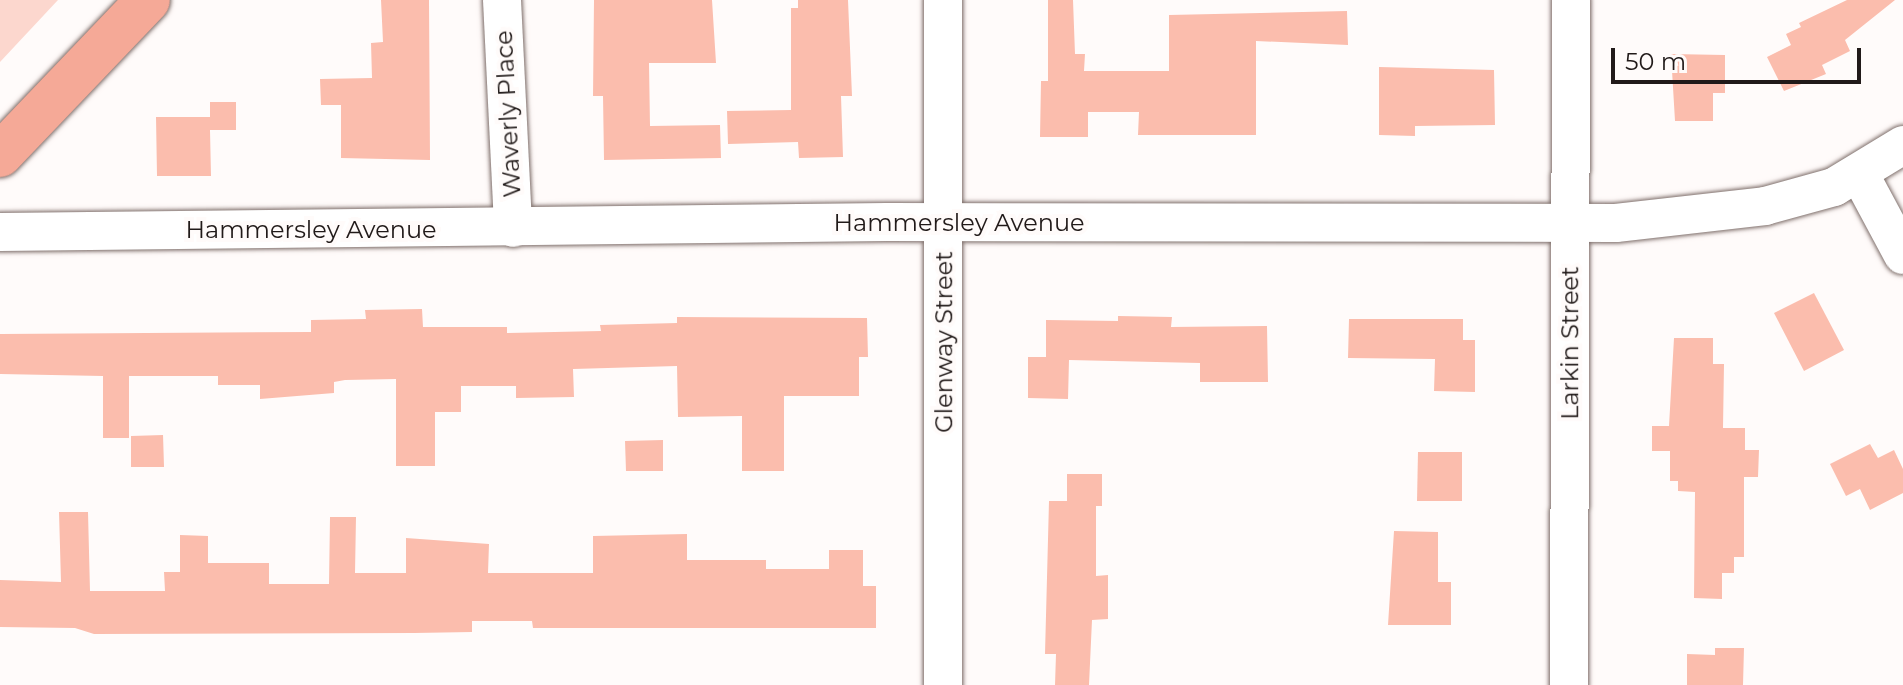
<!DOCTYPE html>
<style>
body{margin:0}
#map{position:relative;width:1903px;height:685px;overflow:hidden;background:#fffbfa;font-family:Montserrat,sans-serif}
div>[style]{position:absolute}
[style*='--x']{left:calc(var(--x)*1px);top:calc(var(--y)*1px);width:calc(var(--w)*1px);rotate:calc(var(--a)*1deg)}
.green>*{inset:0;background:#fcd7ce}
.building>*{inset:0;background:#fbbdad}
.roads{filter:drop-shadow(0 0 2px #80706c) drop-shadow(0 0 2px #80706c)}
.minor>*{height:38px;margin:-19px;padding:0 19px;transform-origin:19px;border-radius:19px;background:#fff}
.major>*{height:44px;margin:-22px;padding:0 22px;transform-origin:22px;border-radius:22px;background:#f5a997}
span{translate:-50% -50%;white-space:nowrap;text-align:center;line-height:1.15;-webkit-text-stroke:8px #fffbfa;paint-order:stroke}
.street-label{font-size:24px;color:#211a19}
.scale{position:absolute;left:1611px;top:48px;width:250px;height:36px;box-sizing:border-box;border:4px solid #211a19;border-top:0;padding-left:10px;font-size:24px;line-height:28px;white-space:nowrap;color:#211a19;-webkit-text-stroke:6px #fffbfa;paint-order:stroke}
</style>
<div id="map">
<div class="green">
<div style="clip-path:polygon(0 0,58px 0,0 62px)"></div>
</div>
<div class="building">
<div style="clip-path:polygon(381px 0,429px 0,430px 160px,341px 158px,341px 105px,321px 105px,320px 79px,372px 78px,371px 43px,383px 42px)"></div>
<div style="clip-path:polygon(594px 0,712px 0,716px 63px,649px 63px,650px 126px,720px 125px,721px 158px,604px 160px,603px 96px,593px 96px)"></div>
<div style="clip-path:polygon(798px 0,848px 0,852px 96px,841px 96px,843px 157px,799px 158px,798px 142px,728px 144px,727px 111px,791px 110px,791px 8px,798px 8px)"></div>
<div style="clip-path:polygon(1048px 0,1073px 0,1075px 54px,1085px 54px,1084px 71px,1169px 71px,1169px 15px,1347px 11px,1348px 45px,1256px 41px,1256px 135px,1138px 135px,1139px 112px,1088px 112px,1088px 137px,1040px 137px,1041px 81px,1048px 81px)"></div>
<div style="clip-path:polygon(1847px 0,1895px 0,1845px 40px,1850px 51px,1822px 65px,1826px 74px,1784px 91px,1767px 57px,1791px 45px,1786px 34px,1801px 27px,1799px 23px)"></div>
<div style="clip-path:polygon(1671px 54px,1725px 55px,1725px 93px,1713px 93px,1713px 121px,1675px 121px)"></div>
<div style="clip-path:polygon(1379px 67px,1494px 70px,1495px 125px,1415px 126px,1415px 136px,1379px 135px)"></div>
<div style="clip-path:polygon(210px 102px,236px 102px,236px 130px,210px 130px,211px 176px,157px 176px,156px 117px,210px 117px)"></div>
<div style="clip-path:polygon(1814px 293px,1844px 350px,1804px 371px,1774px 313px)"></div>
<div style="clip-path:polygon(422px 309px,423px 327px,507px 327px,507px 333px,601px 331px,600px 325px,677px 323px,677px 317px,867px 318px,868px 357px,859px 357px,859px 396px,784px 396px,784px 471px,742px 471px,742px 416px,678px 417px,677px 366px,573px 369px,574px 397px,516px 398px,516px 386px,461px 386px,461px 412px,435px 412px,435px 466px,396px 466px,396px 379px,345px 380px,334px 382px,334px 393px,260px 399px,260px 385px,218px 385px,218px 376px,129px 376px,129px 438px,103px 438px,103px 376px,0 374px,0 334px,311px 332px,311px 320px,366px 319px,365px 310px)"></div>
<div style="clip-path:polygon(1118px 316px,1172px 317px,1171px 327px,1267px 326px,1268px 382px,1200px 382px,1200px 363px,1069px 360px,1068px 399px,1028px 398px,1028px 357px,1046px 357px,1046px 320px,1118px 321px)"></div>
<div style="clip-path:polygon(1349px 319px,1463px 319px,1463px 340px,1475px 340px,1475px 392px,1434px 391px,1435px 359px,1348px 358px)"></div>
<div style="clip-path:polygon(1674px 338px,1713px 338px,1713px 364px,1724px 364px,1723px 428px,1745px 428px,1745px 450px,1759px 450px,1758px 477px,1744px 477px,1744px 557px,1734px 557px,1734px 573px,1722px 573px,1722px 599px,1694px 598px,1695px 492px,1678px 491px,1678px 481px,1670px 481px,1670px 451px,1652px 451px,1652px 426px,1669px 426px)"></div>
<div style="clip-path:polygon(163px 435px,164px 467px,131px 467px,131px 436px)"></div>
<div style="clip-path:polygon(663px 440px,663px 471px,626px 471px,625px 441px)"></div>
<div style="clip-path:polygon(1870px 444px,1878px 458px,1894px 450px,1903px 469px,1903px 493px,1870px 510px,1860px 489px,1846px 496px,1830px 464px)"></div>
<div style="clip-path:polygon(1418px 452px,1462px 452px,1462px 501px,1417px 501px)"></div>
<div style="clip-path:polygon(1067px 474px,1102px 474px,1102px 506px,1096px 506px,1096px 576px,1108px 575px,1108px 619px,1092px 620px,1089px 685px,1055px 685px,1056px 654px,1045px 654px,1049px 501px,1067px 501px)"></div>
<div style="clip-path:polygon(59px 512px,88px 512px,90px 591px,165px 591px,164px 572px,180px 572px,180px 535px,208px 536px,208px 563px,269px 563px,269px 584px,329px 584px,330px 517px,356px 517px,355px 573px,406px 573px,406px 538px,489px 544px,488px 573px,593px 573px,593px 536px,687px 534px,687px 560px,766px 560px,766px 569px,829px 569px,829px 550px,863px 550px,863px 586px,876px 586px,876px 628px,533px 628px,532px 621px,472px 621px,472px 632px,414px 633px,94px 634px,75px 628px,0 627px,0 580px,61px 582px)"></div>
<div style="clip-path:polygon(1394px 531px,1438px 532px,1438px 582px,1451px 582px,1451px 625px,1388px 625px)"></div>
<div style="clip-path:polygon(1715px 648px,1744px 648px,1743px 685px,1687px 685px,1687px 654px,1715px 655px)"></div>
</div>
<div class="roads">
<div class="minor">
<div style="--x:502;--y:0;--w:228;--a:87.2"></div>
<div style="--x:943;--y:0;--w:685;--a:90"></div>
<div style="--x:1859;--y:173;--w:93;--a:61.8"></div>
<div style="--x:0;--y:232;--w:887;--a:-0.65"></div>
<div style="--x:887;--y:222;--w:729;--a:0.08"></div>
<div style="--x:1616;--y:223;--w:150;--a:-6.5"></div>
<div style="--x:1765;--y:206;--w:72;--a:-15.4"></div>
<div style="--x:1834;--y:187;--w:81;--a:-31.3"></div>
<div style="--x:1569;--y:685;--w:685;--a:-89.83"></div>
</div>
<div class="major">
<div style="--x:0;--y:155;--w:214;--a:-46.3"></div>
</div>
</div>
<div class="street-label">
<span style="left:508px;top:114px;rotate:-93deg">Waverly Place</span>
<span style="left:959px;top:223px">Hammersley Avenue</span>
<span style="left:311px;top:230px">Hammersley Avenue</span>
<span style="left:944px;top:342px;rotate:-90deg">Glenway Street</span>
<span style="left:1570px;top:343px;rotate:-90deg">Larkin Street</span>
</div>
<div class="scale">50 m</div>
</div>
